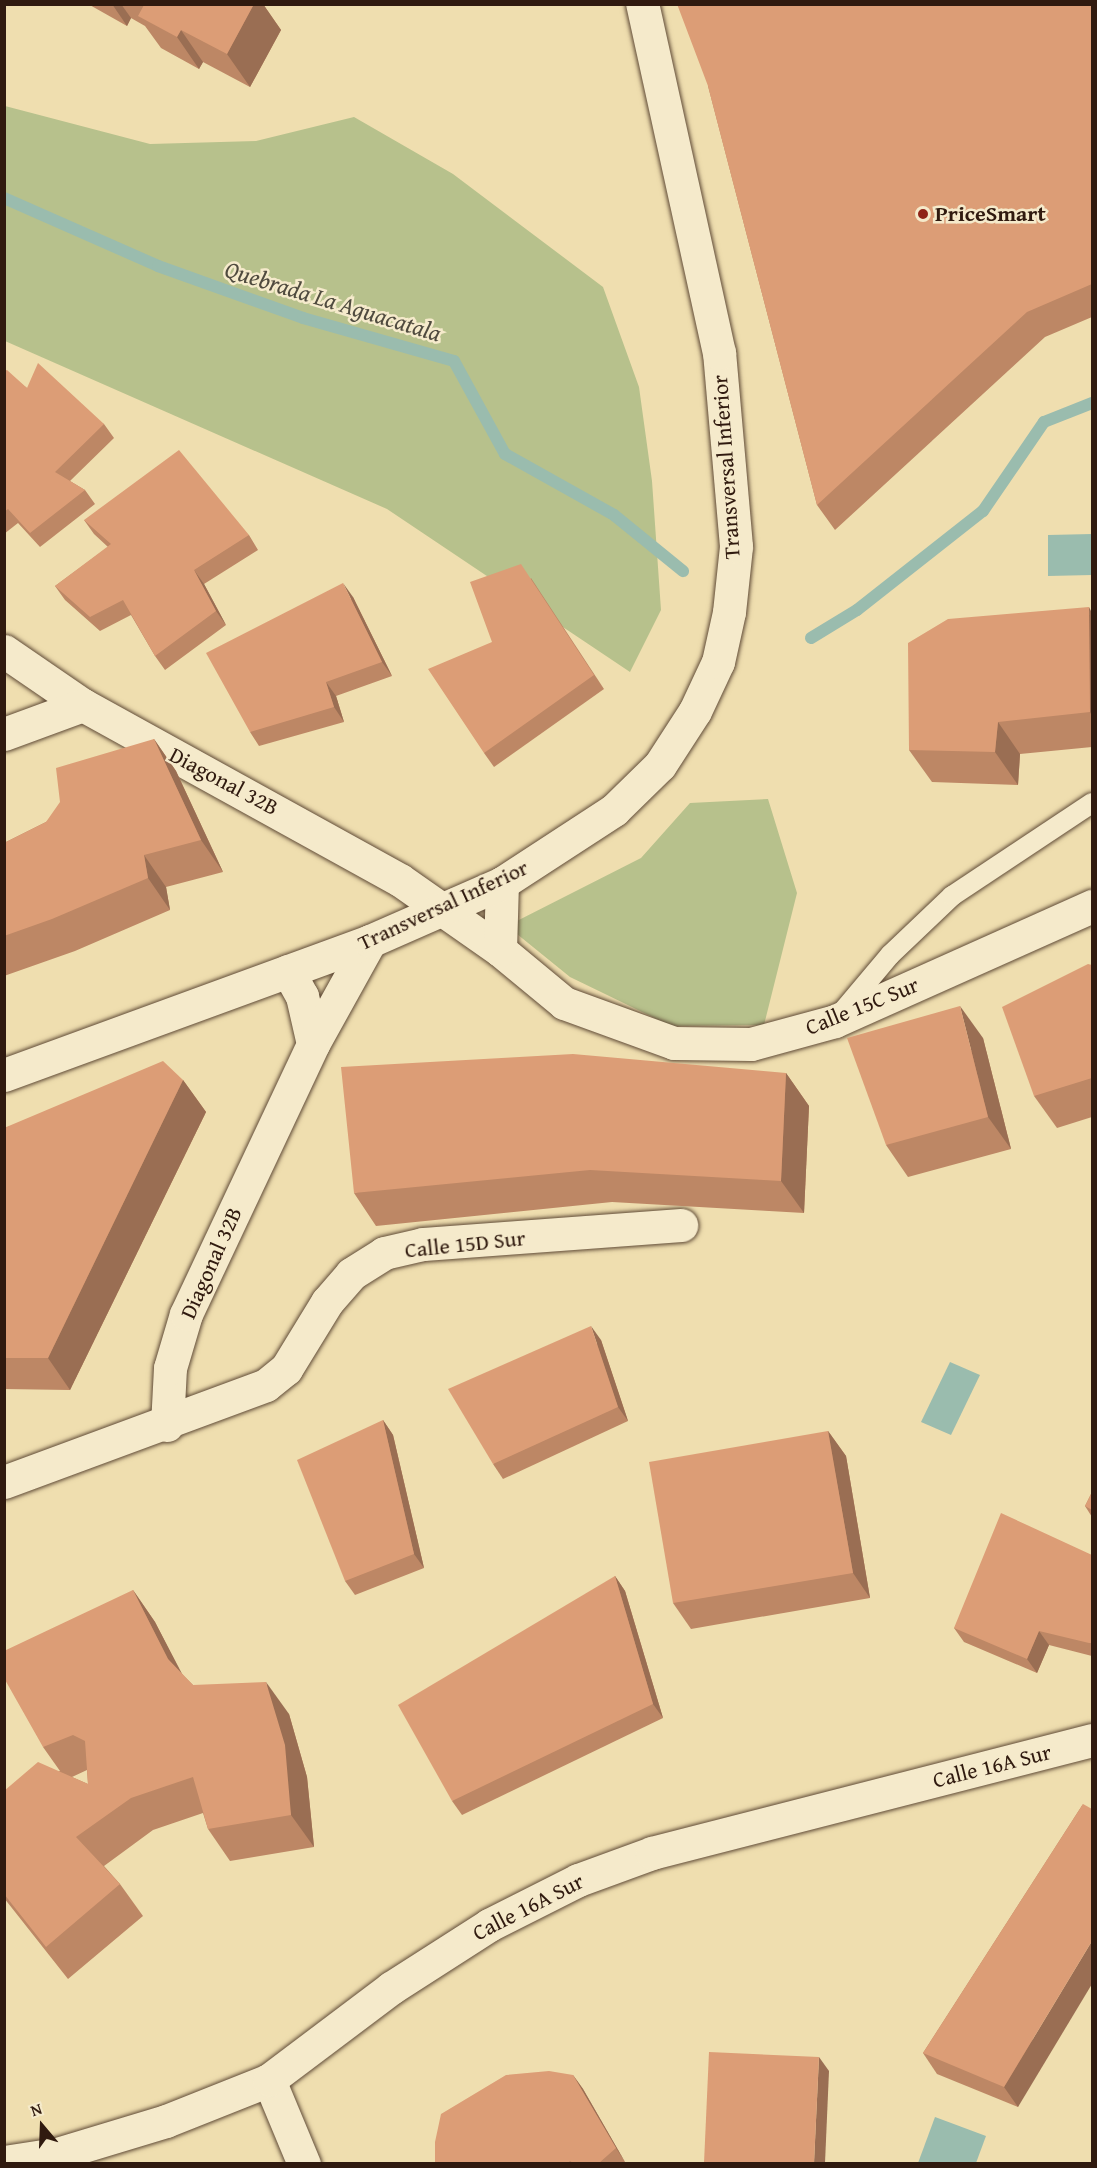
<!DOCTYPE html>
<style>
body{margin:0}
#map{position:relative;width:1097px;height:2168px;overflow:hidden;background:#efdeaf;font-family:"Gentium Book Plus",serif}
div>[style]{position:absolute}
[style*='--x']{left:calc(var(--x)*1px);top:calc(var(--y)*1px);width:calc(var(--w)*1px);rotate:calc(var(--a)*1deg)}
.green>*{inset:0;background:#b7c18c}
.water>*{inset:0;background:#9abcae}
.stream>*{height:12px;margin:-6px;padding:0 6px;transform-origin:6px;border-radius:6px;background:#9abcae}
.roads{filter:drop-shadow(0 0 2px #604b37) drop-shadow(0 0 2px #604b37)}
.lane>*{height:20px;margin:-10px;padding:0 10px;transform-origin:10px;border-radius:10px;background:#f5eacb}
.street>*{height:33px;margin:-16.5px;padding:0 16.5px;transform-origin:16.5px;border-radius:16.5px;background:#f5eacb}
.secondary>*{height:33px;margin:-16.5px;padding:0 16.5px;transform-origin:16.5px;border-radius:16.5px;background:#f5eacb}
.wall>*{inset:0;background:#bd8765}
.shaded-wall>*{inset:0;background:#9a6e53}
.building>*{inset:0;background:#dc9d76}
.dots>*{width:16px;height:16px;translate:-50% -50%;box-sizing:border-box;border:3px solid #f5eacb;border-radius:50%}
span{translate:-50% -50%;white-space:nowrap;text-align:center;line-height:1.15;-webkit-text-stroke:5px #f5eacb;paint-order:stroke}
.poi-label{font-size:22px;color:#301a0f;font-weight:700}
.left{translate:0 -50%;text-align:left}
.street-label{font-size:22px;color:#301a0f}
.water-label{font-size:24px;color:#504b3f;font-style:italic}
.frame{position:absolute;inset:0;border:6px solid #301a0f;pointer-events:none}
.north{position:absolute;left:12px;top:2096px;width:60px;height:60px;-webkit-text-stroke:4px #f5eacb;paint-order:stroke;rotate:341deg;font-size:16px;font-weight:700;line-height:24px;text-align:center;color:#301a0f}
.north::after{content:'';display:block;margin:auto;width:21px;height:27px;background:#301a0f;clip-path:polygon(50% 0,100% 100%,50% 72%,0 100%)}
</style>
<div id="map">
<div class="green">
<div style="clip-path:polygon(5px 106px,150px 144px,256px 141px,354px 117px,453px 174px,603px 287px,639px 387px,652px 481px,661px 610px,630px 672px,387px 509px,5px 341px)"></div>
<div style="clip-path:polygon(768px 799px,797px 893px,764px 1025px,671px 1026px,570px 977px,507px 926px,641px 858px,690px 803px)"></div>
</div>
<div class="water">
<div style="clip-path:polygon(1092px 534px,1092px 575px,1048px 576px,1048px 535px)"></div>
<div style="clip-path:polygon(950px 1362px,980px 1375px,951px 1435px,921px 1422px)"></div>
<div style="clip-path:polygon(935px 2117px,986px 2136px,976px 2163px,918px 2163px)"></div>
</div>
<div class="stream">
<div style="--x:4;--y:198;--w:168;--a:23.8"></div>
<div style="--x:158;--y:266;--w:154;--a:19.7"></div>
<div style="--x:303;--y:318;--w:157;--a:15.9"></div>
<div style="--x:454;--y:361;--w:106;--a:61.3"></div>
<div style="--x:505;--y:454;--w:125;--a:29.2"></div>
<div style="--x:614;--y:515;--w:89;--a:39.1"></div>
<div style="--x:811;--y:638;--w:54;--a:-31.3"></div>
<div style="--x:857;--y:610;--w:160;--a:-38.2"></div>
<div style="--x:983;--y:511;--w:108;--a:-55.6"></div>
<div style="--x:1044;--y:422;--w:52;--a:-21.6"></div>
</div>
<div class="roads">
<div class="lane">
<div style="--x:843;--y:1011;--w:73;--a:-50"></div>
<div style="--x:890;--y:955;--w:86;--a:-43.6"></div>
<div style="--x:952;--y:896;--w:168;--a:-33.6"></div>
</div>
<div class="street">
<div style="--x:4;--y:651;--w:96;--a:34.4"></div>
<div style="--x:83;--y:705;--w:362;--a:28.9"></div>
<div style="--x:400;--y:880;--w:122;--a:35"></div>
<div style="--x:500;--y:950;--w:83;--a:39.6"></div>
<div style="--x:564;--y:1003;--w:117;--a:20"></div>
<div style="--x:674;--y:1043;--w:77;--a:0.7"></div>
<div style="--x:751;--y:1044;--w:87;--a:-15.3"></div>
<div style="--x:835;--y:1021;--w:282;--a:-24.1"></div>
<div style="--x:4;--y:734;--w:84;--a:-20.2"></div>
<div style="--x:500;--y:950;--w:67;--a:-88.3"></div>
<div style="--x:288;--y:971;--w:29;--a:61"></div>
<div style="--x:302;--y:996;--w:49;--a:77.1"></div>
<div style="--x:167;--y:1425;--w:57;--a:-87"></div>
<div style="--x:170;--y:1368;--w:56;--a:-73.5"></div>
<div style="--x:186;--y:1314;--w:298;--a:-64.8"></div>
<div style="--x:313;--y:1044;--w:118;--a:-61"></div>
<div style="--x:4;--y:1482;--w:279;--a:-20.3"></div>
<div style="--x:266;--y:1385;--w:26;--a:-39"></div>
<div style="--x:286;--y:1369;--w:79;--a:-58.5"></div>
<div style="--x:327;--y:1302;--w:37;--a:-49"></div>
<div style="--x:351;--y:1274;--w:39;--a:-32"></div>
<div style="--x:384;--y:1253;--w:40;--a:-13"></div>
<div style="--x:423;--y:1244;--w:259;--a:-4.2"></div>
<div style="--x:269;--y:2080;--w:91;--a:67.4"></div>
<div style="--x:4;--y:2162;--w:54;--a:-8.6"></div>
<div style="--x:57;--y:2154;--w:114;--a:-16.8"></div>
<div style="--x:166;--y:2121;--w:111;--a:-21.7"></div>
<div style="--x:269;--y:2080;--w:153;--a:-37"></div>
<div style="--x:391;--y:1988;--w:117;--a:-32.7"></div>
<div style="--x:489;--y:1925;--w:100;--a:-26.8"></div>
<div style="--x:578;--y:1880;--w:79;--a:-20"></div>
<div style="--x:652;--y:1853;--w:454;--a:-14.4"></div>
</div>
<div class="secondary">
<div style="--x:4;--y:1075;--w:390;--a:-20.1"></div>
<div style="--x:370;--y:941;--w:144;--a:-23.7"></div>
<div style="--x:502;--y:883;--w:134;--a:-33.1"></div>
<div style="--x:614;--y:810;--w:64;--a:-44.4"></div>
<div style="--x:660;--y:765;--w:64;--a:-57.1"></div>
<div style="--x:695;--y:711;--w:54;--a:-64.9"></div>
<div style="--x:718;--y:662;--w:51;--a:-77.6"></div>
<div style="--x:729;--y:612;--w:66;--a:-83.9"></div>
<div style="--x:736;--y:546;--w:194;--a:-95"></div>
<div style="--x:719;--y:353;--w:357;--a:-102.4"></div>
</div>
</div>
<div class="wall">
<div style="clip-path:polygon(88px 4px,263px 4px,281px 30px,250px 87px,203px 62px,199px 69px,161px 48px,145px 26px,131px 18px,127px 26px)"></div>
<div style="clip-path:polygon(1092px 4px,1092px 317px,1045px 337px,835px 530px,817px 505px,708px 86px)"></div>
<div style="clip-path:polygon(4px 371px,27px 388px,104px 424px,114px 438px,70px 481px,85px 490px,95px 504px,40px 547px,18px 523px,4px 534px)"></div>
<div style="clip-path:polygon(84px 520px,249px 535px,258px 550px,204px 584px,226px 625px,165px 670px,155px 656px,131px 615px,100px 631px,65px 600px,55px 586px,108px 547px,94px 534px)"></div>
<div style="clip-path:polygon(531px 578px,604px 689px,494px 767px,484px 753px,492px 642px)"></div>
<div style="clip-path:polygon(353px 597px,392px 676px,336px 696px,344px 722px,259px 746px,250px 732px)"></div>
<div style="clip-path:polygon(1092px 613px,1092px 747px,1020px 754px,1018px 785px,932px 782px,909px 750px)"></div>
<div style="clip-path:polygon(154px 739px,176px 771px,223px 872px,166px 887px,170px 910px,75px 951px,4px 976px,4px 843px,46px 822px)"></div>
<div style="clip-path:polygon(1092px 965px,1092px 1117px,1057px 1128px,1034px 1096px)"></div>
<div style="clip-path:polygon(983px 1038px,1011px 1149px,908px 1177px,886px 1145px)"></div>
<div style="clip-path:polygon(786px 1073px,809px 1106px,804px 1213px,612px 1202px,376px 1226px,354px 1193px)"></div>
<div style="clip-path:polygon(183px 1080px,206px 1112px,70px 1390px,4px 1389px,4px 1128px)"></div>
<div style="clip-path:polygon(601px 1340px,628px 1421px,503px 1479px,493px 1464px)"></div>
<div style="clip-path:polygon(383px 1420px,393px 1435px,424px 1568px,355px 1595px,345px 1581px)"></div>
<div style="clip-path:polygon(828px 1431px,846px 1456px,870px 1598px,691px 1629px,673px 1603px)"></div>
<div style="clip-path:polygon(1092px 1492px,1092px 1517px,1085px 1506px)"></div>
<div style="clip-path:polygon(1092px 1555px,1092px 1656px,1049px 1645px,1037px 1673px,964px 1642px,954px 1628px)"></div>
<div style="clip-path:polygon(615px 1576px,625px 1591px,663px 1718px,462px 1815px,452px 1801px)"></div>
<div style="clip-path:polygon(evenodd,133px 1590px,155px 1622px,181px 1673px,193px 1685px,289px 1714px,307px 1777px,314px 1847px,230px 1861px,208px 1829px,203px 1813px,153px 1830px,104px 1866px,120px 1884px,143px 1916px,68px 1979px,4px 1898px,4px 1791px,60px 1771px,43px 1747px,133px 1590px,87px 1770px,88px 1784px,72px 1777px,87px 1770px)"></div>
<div style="clip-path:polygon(1083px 1804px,1018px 2107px,937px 2074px,923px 2053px)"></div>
<div style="clip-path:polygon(573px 2075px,583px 2089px,625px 2162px,624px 2163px,435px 2163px)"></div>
</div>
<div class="shaded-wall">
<div style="clip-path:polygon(112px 4px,121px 4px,131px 18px,127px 26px)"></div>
<div style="clip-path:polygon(254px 4px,263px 4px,281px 30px,250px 87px,227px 54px)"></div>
<div style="clip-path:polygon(181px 30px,203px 62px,199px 69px,177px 37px)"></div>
<div style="clip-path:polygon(194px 570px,204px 584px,226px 625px,216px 611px)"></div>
<div style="clip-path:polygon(343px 583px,353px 597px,392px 676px,382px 662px)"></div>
<div style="clip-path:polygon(1089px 607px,1092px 613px,1092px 716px,1090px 712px)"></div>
<div style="clip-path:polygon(326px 682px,336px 696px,344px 722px,334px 707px)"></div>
<div style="clip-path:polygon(998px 722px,1020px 754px,1018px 785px,995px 752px)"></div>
<div style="clip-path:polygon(154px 739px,176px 771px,223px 872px,201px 840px)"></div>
<div style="clip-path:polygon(144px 855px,166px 887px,170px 910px,148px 878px)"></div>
<div style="clip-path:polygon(960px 1006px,983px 1038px,1011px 1149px,988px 1117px)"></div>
<div style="clip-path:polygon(786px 1073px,809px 1106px,804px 1213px,781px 1181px)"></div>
<div style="clip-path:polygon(183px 1080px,206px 1112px,70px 1390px,48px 1358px)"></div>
<div style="clip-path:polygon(591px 1326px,601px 1340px,628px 1421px,618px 1407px)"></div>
<div style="clip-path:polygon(383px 1420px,393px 1435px,424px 1568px,414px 1554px)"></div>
<div style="clip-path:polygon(828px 1431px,846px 1456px,870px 1598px,853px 1573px)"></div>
<div style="clip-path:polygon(615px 1576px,625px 1591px,663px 1718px,653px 1704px)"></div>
<div style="clip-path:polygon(133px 1590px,155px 1622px,191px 1691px,168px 1659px)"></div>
<div style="clip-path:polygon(1039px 1631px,1049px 1645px,1037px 1673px,1027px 1659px)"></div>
<div style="clip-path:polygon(266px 1682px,289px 1714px,307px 1777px,314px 1847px,291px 1815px)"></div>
<div style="clip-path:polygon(1092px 1941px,1092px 1984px,1018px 2107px,1004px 2087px)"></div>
<div style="clip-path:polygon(819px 2057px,829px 2071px,825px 2163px,814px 2163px)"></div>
<div style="clip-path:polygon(573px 2075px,583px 2089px,625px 2162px,616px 2148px)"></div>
</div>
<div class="building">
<div style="clip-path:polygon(143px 4px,254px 4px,227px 54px,181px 30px,177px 37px,138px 16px,144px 5px)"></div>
<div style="clip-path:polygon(677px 4px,1092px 4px,1092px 284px,1027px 312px,817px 505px,708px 86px)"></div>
<div style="clip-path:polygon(38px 363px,104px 424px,55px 472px,85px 490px,30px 533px,8px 509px,4px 512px,4px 371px,7px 370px,27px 388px)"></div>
<div style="clip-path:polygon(179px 450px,249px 535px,194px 570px,216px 611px,155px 656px,123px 600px,90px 617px,55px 586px,111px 544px,84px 520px)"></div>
<div style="clip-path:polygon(521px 564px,594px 675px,484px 753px,428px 669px,492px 642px,470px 582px)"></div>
<div style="clip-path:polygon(343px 583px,382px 662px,326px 682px,334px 707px,250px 732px,206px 653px)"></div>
<div style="clip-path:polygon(1089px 607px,1090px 712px,998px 722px,995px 752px,909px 750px,908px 643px,948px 619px)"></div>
<div style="clip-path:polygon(154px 739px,201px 840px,144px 855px,148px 878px,52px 919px,4px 936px,4px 843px,46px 822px,60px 802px,56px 768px)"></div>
<div style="clip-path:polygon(1088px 964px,1092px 965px,1092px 1078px,1034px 1096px,1002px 1007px)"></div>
<div style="clip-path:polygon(960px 1006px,988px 1117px,886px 1145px,847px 1038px)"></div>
<div style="clip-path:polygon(573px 1054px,786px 1073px,781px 1181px,590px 1170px,354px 1193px,341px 1067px)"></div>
<div style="clip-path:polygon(163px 1061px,183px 1080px,48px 1358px,4px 1358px,4px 1128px)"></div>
<div style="clip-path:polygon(591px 1326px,618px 1407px,493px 1464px,448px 1389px)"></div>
<div style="clip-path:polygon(383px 1420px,414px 1554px,345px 1581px,297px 1460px)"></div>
<div style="clip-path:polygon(828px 1431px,853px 1573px,673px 1603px,649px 1462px)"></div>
<div style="clip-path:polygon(1092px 1492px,1092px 1510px,1085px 1506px)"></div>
<div style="clip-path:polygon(1001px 1513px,1092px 1555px,1092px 1643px,1089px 1643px,1039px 1631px,1027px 1659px,954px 1628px)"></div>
<div style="clip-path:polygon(615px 1576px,653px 1704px,452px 1801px,398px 1705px)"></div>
<div style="clip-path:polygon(133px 1590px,168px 1659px,193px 1685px,266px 1682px,285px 1745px,291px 1815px,208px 1829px,193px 1777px,131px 1798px,76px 1837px,120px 1884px,46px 1947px,4px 1894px,4px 1791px,38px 1762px,88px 1784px,85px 1741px,73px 1735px,43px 1747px,4px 1678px,4px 1651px)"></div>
<div style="clip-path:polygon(1083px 1804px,1092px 1809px,1092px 1941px,1004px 2087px,923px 2053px)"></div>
<div style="clip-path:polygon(709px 2052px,819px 2057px,814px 2163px,704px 2163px)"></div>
<div style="clip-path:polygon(549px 2071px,573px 2075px,616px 2148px,599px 2163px,573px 2163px,570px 2161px,568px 2163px,435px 2163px,435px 2142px,441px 2114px,506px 2075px)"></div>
</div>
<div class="dots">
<div style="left:923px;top:214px;background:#8f2418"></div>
</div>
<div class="poi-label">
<span class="left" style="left:935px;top:214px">PriceSmart</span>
</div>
<div class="street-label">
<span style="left:726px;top:467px;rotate:-94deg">Transversal Inferior</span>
<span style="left:224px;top:781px;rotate:28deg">Diagonal 32B</span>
<span style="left:443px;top:905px;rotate:-25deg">Transversal Inferior</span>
<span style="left:862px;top:1006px;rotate:-22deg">Calle 15C Sur</span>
<span style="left:465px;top:1244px;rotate:-6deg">Calle 15D Sur</span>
<span style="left:211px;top:1263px;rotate:-66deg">Diagonal 32B</span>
<span style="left:992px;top:1766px;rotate:-14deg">Calle 16A Sur</span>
<span style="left:528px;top:1907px;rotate:-27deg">Calle 16A Sur</span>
</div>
<div class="water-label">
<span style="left:333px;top:301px;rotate:17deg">Quebrada La Aguacatala</span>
</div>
<div class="frame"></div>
<div class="north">N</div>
</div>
